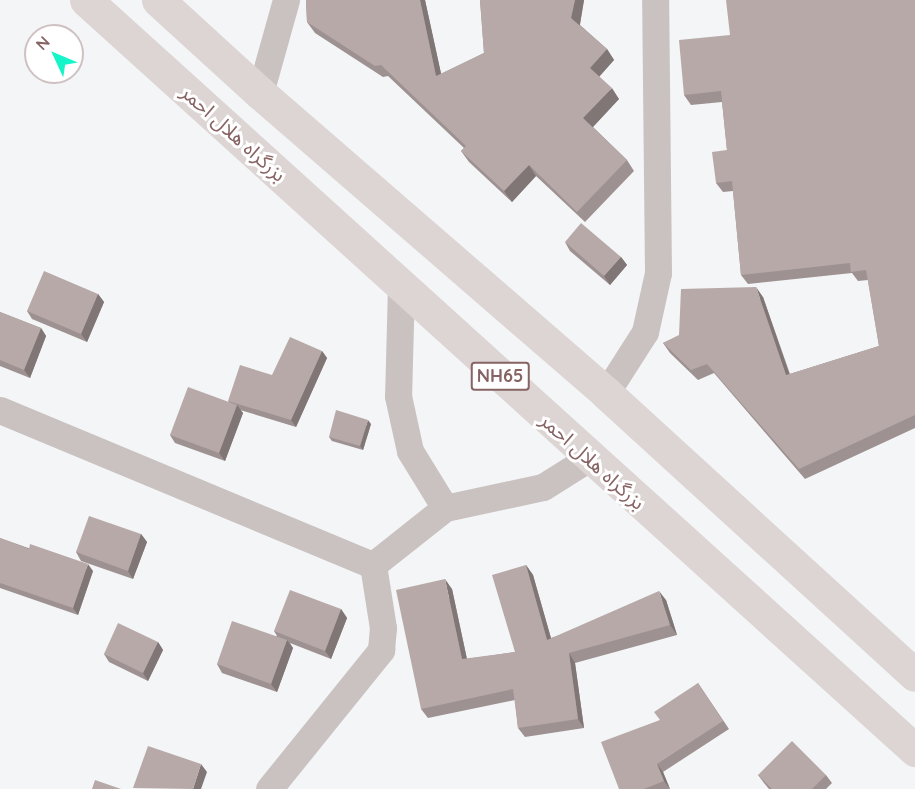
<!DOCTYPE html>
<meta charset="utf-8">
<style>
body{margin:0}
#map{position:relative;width:915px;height:789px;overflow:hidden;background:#f3f5f7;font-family:Quicksand,"Noto Sans Arabic",sans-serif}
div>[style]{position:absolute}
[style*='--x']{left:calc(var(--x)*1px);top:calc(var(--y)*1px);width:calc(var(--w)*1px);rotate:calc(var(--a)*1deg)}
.minor>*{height:27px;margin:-13.5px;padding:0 13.5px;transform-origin:13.5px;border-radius:13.5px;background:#cac1c1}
.trunk>*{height:33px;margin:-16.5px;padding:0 16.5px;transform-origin:16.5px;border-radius:16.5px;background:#ddd4d4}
.wall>*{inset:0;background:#9e9191}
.shaded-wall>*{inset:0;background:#817676}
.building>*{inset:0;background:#b8a9a9}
span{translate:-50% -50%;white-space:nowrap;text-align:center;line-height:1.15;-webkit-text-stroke:6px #fff;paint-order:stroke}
.shield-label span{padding:2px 4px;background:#fff;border:2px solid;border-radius:4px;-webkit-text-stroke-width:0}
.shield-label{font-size:18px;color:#876363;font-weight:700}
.street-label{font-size:20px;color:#876363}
.north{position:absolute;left:24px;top:24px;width:60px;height:60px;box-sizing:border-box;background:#fff;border:2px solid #cfc1c1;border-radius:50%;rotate:314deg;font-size:16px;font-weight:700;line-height:24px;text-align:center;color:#876363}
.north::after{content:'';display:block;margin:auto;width:21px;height:27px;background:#15f5c9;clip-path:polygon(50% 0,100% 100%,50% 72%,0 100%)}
</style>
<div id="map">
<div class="minor">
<div style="--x:260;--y:93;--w:97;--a:-74.4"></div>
<div style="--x:401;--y:285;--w:111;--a:91.5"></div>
<div style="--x:398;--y:396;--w:56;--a:77.7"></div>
<div style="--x:410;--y:451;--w:67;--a:58.4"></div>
<div style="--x:606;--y:393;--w:72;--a:-57.4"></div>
<div style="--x:645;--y:332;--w:60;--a:-77.6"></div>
<div style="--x:658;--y:273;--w:273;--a:-90.6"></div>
<div style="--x:0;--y:410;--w:404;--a:22.6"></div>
<div style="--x:373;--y:565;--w:92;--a:-38.4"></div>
<div style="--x:445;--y:508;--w:100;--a:-12.1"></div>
<div style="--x:543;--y:487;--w:54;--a:-32.2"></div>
<div style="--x:269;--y:789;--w:179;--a:-51.1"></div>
<div style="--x:381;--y:650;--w:22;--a:-85"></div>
<div style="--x:383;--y:628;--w:64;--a:-99"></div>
</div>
<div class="trunk">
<div style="--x:86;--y:0;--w:1118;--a:42.14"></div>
<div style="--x:158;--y:0;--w:138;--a:42.4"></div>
<div style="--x:260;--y:93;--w:458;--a:40.9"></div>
<div style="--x:606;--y:393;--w:418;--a:42.4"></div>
</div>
<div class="wall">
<div style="clip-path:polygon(306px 0,425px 0,441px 74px,484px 53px,480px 0,584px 0,580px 25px,607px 49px,614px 60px,599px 77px,619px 99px,593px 127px,627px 160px,634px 171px,585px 222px,536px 176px,512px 202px,469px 162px,461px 151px,464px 148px,388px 76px,383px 77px,315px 33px,307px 22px)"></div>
<div style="clip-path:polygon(915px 0,915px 428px,805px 479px,714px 373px,698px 380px,670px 353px,663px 343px,763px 297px,790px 374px,879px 346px,868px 280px,858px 281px,852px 273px,748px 284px,741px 275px,733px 191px,723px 192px,716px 183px,727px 150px,722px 102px,691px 105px,684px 95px,730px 35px)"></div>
<div style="clip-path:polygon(565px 242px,621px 257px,627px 265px,610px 285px,570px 251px)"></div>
<div style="clip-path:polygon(98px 294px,104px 302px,87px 342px,32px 319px,27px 311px)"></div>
<div style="clip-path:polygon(0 312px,41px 328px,46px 336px,30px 378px,0 366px)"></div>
<div style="clip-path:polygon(322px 351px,327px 358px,296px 427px,240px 410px,243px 413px,225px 461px,175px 443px,170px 435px,229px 402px,228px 401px,272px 375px)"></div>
<div style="clip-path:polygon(371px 424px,363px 450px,332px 441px,329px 437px)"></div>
<div style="clip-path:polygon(141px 534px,147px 542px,133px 579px,81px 561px,76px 552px)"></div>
<div style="clip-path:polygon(0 538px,93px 571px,78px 615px,0 588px)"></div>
<div style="clip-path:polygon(526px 565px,533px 575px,551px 638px,666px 600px,677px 635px,575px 663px,584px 728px,525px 737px,518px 728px,515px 700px,428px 718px,421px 709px,452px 589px,467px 659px,515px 652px)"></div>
<div style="clip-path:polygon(341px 609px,347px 618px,331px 659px,290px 643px,293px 648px,277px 692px,222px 673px,217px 664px,277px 636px,274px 631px)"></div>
<div style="clip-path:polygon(158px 642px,163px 650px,148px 681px,109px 662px,104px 654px)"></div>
<div style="clip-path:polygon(698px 683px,729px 729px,663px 772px,670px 789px,619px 789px,660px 720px)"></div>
<div style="clip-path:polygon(758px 775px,826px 775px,832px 783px,826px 789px,769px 789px,764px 783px)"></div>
</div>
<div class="shaded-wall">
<div style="clip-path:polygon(420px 0,425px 0,444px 87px,436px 76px)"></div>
<div style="clip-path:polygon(575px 0,584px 0,579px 29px,571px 18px)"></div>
<div style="clip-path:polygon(607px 49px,614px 60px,597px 79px,590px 68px)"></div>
<div style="clip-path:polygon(612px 88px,619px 99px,591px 129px,583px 118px)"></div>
<div style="clip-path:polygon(529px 165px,536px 176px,512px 202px,504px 191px)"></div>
<div style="clip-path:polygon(621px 257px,627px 265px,610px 285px,604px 276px)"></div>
<div style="clip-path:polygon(756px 287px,763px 297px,793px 385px,786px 375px)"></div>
<div style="clip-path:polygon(98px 294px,104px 302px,87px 342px,81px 334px)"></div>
<div style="clip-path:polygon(41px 328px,46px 336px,30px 378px,24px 370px)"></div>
<div style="clip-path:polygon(322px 351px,327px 358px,296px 427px,291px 420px)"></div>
<div style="clip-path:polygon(237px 405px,243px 413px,225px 461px,219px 453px)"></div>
<div style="clip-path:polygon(368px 420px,371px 424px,363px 450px,360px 446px)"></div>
<div style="clip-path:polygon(141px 534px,147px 542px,133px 579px,128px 571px)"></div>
<div style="clip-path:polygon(88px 564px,93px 571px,78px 615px,73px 608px)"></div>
<div style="clip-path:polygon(526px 565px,533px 575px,554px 649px,547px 640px)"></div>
<div style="clip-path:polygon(445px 579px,452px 589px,469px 669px,462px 659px)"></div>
<div style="clip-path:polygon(659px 591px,666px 600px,677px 635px,670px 625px)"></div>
<div style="clip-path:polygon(341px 609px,347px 618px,331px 659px,325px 651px)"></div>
<div style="clip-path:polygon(287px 640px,293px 648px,277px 692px,271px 684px)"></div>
<div style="clip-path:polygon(158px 642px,163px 650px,148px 681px,143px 673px)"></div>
<div style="clip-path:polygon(569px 653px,575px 663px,584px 728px,578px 719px)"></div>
<div style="clip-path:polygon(201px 764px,207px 772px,201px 789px,193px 789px)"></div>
<div style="clip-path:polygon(657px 764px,663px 772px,670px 789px,664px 781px)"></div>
</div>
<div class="building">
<div style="clip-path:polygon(306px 0,420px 0,436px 76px,484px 53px,480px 0,575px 0,571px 18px,607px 49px,590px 68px,612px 88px,583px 118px,627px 160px,577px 212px,529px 165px,504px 191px,461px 151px,466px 146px,381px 65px,375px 66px,307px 22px)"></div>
<div style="clip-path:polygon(726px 0,915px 0,915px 415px,799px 469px,707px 364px,691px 370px,663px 343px,679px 335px,681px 289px,756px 287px,786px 375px,879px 346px,866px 270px,851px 272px,850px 263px,741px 275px,732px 181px,716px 183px,712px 152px,727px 150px,721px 91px,684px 95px,679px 40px,730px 35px)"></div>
<div style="clip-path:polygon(581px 223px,621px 257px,604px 276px,565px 242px)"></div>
<div style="clip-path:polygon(44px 271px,98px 294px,81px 334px,27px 311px)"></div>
<div style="clip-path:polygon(0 312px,41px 328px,24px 370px,0 360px)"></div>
<div style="clip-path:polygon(290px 337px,322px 351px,291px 420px,228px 401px,240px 365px,272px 375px)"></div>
<div style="clip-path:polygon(188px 387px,237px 405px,219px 453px,170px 435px)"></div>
<div style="clip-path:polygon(336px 410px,368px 420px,360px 446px,329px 437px)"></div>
<div style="clip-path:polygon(89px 516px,141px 534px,128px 571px,76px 552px)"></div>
<div style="clip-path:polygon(0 538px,29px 549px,30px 544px,88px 564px,73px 608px,0 583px)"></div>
<div style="clip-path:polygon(526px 565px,547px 640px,659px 591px,670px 625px,569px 653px,578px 719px,518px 728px,513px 689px,421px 709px,396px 590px,445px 579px,462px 659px,515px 652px,492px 575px)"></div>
<div style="clip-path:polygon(290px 590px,341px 609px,325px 651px,274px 631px)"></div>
<div style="clip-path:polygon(232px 621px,287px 640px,271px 684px,217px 664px)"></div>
<div style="clip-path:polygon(118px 623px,158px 642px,143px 673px,104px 654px)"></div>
<div style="clip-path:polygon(698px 683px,723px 721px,657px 764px,664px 781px,644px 789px,619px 789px,601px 742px,660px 720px,654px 712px)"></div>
<div style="clip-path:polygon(792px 741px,826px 775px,812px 789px,772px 789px,758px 775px)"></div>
<div style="clip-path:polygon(148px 746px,201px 764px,193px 789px,133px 788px)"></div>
<div style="clip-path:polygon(95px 780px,121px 789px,92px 789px)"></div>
</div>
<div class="shield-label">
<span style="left:500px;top:376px">NH65</span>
</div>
<div class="street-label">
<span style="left:234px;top:133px;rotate:42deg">بزرگراه هلال احمر</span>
<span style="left:593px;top:461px;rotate:42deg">بزرگراه هلال احمر</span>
</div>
<div class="north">N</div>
</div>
